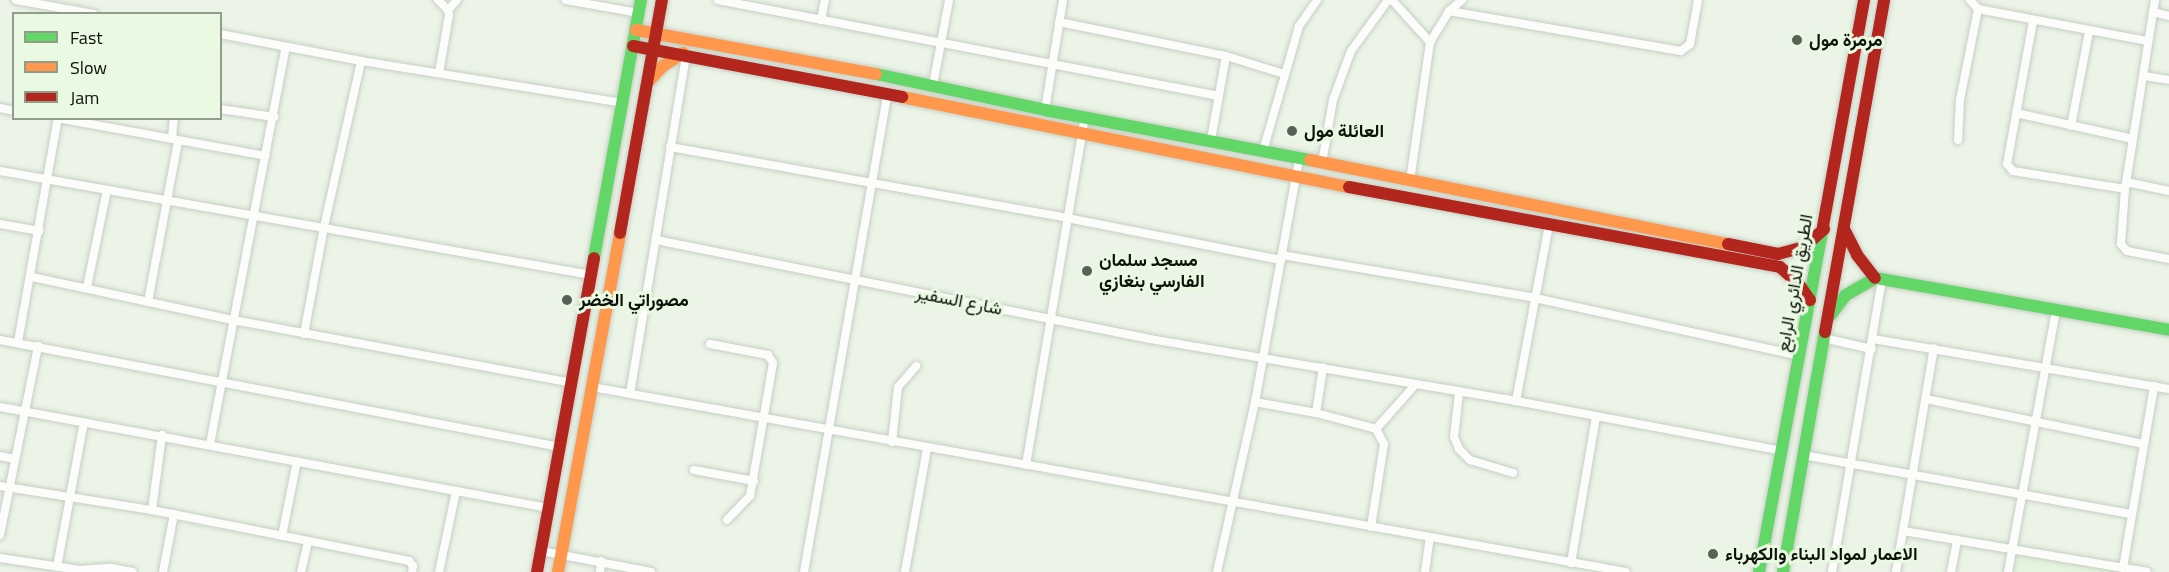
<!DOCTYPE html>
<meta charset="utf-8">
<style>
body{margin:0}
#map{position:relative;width:2169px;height:572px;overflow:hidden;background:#ebf4e7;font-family:"Titillium Web",Vazirmatn,sans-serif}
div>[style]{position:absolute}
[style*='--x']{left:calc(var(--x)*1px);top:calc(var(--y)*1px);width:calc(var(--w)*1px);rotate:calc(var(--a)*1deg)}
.built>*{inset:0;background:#e5f4de}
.roads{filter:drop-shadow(0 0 2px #c7cec4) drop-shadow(0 0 2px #c7cec4)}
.street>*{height:8px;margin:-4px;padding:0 4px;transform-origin:4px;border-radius:4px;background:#fcfdfb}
.fast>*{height:12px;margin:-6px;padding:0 6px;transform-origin:6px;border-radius:6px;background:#63d668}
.slow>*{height:12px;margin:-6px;padding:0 6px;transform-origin:6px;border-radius:6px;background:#ff974d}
.jam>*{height:12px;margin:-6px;padding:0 6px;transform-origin:6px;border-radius:6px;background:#b3261e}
.dots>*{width:16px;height:16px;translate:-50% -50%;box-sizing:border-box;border:3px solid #e9f9e2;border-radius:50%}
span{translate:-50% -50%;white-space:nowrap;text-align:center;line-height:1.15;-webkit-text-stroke:6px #e9f9e2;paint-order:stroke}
.poi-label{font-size:18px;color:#0c1109;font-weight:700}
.left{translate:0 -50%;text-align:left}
.street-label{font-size:18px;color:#0c1109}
.legend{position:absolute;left:12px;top:12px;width:210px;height:108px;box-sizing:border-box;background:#e9f9e2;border:2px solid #919c8b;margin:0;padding:8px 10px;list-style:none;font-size:18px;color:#0c1109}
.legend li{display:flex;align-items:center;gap:12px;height:30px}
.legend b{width:30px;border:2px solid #919c8b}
</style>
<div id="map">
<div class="built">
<div style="clip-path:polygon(2014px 551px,2143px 572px,2010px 572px)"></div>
</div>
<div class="roads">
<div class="street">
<div style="--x:16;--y:0;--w:79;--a:10.2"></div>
<div style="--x:438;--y:0;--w:14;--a:45"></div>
<div style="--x:448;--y:10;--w:5;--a:79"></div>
<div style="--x:449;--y:15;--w:59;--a:99.8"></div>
<div style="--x:566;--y:0;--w:73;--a:10.2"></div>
<div style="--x:718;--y:0;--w:510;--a:10.85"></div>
<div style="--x:1392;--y:0;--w:57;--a:47.9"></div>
<div style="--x:2155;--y:0;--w:191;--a:99"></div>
<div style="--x:2125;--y:189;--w:55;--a:94.2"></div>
<div style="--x:2121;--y:244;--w:9;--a:49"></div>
<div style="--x:2127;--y:251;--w:43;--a:10.8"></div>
<div style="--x:1978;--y:9;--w:173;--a:10.7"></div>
<div style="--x:448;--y:10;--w:13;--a:-48"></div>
<div style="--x:1449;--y:11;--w:235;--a:9.8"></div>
<div style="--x:1681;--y:51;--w:11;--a:-38"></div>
<div style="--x:1690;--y:44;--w:45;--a:-79.7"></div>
<div style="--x:2153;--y:12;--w:16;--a:14"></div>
<div style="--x:821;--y:20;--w:20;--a:-79"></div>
<div style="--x:2033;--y:21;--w:145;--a:100.3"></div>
<div style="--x:2007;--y:164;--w:9;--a:49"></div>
<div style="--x:2013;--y:171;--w:113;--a:9.1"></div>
<div style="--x:1059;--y:22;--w:170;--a:11.5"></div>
<div style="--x:1226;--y:56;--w:61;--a:17.2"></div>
<div style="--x:220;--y:34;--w:144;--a:10.8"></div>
<div style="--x:361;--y:61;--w:264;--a:9.1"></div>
<div style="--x:2144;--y:76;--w:25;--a:9"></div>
<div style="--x:933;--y:85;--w:86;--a:-79.3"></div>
<div style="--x:0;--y:108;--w:14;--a:12"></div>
<div style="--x:220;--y:109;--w:55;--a:8.4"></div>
<div style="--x:1045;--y:110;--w:111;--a:-80.7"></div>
<div style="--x:2016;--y:113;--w:120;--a:12.5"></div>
<div style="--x:57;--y:118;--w:212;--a:10.3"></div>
<div style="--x:2071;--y:126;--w:96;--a:-79.2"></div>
<div style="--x:172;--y:139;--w:21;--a:-85"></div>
<div style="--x:1211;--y:140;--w:85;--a:-79.9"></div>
<div style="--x:1958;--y:140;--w:40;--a:-87.1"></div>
<div style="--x:1960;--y:100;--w:93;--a:-78.8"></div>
<div style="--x:1978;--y:9;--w:12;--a:-132"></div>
<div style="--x:670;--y:147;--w:403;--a:10.1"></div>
<div style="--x:1067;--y:218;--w:218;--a:11.1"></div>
<div style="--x:1263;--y:151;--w:130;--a:-73.9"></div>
<div style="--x:1299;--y:26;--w:32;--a:-55"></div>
<div style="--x:1322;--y:163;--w:64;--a:-80.1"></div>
<div style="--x:1333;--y:100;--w:52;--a:-69.8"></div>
<div style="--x:1351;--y:51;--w:63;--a:-54"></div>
<div style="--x:0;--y:171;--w:600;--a:9.98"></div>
<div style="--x:1410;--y:181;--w:140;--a:-81.8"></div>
<div style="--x:1430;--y:42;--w:36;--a:-58"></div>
<div style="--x:1449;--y:11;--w:17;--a:-40"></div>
<div style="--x:2126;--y:182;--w:44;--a:11.8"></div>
<div style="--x:0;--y:224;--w:40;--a:10"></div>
<div style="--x:656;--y:240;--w:504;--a:11.33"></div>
<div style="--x:1150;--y:339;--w:371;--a:9.6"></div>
<div style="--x:1516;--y:401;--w:271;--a:10.6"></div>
<div style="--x:1282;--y:255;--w:257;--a:9.6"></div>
<div style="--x:1535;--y:298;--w:271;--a:12.3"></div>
<div style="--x:32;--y:277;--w:206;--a:12.1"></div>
<div style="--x:233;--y:320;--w:345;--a:10.5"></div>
<div style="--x:87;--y:287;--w:99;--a:-78.3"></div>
<div style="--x:148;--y:302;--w:164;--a:-79.4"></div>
<div style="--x:304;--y:334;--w:109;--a:-79.4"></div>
<div style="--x:324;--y:227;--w:170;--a:-77.4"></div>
<div style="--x:1823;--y:338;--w:50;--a:12.7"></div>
<div style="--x:1873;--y:339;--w:300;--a:9.6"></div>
<div style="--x:0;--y:340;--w:570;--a:10.82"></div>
<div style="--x:18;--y:342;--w:228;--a:-79.9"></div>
<div style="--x:710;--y:344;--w:59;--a:10.7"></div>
<div style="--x:768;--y:355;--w:9;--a:58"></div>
<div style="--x:773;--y:363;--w:135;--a:99.8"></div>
<div style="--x:750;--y:496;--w:33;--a:134"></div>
<div style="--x:592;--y:387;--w:1050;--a:10.14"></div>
<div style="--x:1459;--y:393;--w:44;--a:96.5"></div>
<div style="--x:1454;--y:437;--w:13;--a:67"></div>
<div style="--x:1459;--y:449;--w:16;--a:45"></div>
<div style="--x:1470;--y:460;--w:45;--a:16.8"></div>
<div style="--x:630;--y:394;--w:345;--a:-80.6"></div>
<div style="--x:1926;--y:399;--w:222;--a:11.7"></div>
<div style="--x:1516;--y:401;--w:180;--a:-79.4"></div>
<div style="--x:1255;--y:402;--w:62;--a:10.2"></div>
<div style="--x:1316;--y:413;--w:62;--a:14.9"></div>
<div style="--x:1376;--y:429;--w:17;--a:62"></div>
<div style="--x:1384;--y:444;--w:84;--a:98.9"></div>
<div style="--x:0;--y:407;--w:557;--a:10.44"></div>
<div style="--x:1316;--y:413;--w:46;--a:-81.2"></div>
<div style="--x:1376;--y:429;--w:57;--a:-48.5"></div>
<div style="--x:892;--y:442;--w:55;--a:-83.8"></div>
<div style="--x:898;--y:387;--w:28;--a:-49"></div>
<div style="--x:210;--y:444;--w:404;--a:-79.2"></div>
<div style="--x:1803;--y:455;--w:333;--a:10.2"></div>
<div style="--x:0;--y:456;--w:15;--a:11"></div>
<div style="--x:1026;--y:465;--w:353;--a:-80.4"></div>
<div style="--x:694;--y:470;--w:61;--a:10.4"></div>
<div style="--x:0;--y:486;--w:154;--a:9"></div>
<div style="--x:152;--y:510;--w:262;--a:11.2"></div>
<div style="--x:409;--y:561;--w:6;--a:51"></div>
<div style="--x:413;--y:566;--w:6;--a:99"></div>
<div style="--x:152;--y:510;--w:76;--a:-82.4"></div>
<div style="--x:1903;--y:531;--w:247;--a:9.5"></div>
<div style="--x:0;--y:535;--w:193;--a:-78.6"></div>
<div style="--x:282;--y:536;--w:76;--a:-78.7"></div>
<div style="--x:541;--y:551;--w:112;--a:10.8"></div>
<div style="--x:0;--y:558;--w:81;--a:8.5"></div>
<div style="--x:80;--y:570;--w:31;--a:-4"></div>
<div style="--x:111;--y:568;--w:22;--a:10"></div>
<div style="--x:1571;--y:563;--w:149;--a:-80.3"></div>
<div style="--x:57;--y:567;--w:147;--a:-79.5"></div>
<div style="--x:2123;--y:568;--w:185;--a:-80.3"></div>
<div style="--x:163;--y:572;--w:59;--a:-79.3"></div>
<div style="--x:301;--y:572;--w:32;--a:-77"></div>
<div style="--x:439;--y:572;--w:83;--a:-78.1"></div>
<div style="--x:600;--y:572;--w:11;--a:-85"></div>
<div style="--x:804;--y:572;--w:483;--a:-80.1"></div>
<div style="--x:905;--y:572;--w:126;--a:-79.9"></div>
<div style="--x:1217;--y:572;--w:174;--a:-77.4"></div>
<div style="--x:1255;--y:402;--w:247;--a:-79.7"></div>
<div style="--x:1425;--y:572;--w:34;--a:-82"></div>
<div style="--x:1832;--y:572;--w:297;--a:-80.3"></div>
<div style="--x:1896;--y:572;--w:227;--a:-80.4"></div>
<div style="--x:1951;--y:572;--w:33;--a:-79"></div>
<div style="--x:2008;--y:572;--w:265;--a:-79.6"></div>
</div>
<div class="fast">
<div style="--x:876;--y:74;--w:173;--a:12"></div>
<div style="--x:1045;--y:110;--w:270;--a:10.7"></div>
<div style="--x:594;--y:258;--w:262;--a:-79.7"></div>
<div style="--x:1830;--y:316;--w:26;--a:-53"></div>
<div style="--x:1846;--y:295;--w:34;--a:-30"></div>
<div style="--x:1875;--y:278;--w:299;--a:10"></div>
<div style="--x:1759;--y:572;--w:352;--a:-79.5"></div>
<div style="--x:1783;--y:572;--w:244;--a:-80.1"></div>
</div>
<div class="slow">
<div style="--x:636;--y:30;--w:244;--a:10.4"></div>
<div style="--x:649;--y:81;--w:21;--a:-47"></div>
<div style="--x:663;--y:66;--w:24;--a:-33"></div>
<div style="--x:902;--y:97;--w:456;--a:11.4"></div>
<div style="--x:1310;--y:160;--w:426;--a:11.4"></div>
<div style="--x:558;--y:572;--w:345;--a:-79.6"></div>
</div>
<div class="jam">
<div style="--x:633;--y:46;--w:274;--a:10.7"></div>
<div style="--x:1349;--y:187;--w:438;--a:10.5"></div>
<div style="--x:1780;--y:267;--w:24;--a:42"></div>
<div style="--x:1798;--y:283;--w:21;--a:55"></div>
<div style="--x:1823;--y:226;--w:230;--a:-79.7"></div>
<div style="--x:1844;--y:229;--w:29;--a:63"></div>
<div style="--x:1857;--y:255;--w:29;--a:52"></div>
<div style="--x:620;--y:233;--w:237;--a:-79.8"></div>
<div style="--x:1728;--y:244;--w:51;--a:11.3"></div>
<div style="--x:1778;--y:254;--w:27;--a:-15"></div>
<div style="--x:1804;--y:247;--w:27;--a:-42"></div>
<div style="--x:1825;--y:332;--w:337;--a:-79.9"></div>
<div style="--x:537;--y:572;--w:319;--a:-79.7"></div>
</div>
</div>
<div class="dots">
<div style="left:1797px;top:40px;background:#5a6057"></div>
<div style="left:1292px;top:131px;background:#5a6057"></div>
<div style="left:1087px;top:271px;background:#5a6057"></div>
<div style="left:567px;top:300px;background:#5a6057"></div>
<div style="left:1713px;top:554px;background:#5a6057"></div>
</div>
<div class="poi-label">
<span class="left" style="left:1809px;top:40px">مرمرة مول</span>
<span class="left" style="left:1304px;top:131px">العائلة مول</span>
<span class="left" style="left:1099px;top:271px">مسجد سلمان<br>الفارسي بنغازي</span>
<span class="left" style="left:579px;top:300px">مصوراتي الخضر</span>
<span class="left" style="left:1725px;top:554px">الاعمار لمواد البناء والكهرباء</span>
</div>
<div class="street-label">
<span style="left:1795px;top:283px;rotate:-80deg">الطريق الدائري الرابع</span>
<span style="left:959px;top:301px;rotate:11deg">شارع السفير</span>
</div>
<ul class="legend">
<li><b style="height:8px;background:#63d668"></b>Fast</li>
<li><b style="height:8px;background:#ff974d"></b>Slow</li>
<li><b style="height:8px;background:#b3261e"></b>Jam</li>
</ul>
</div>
